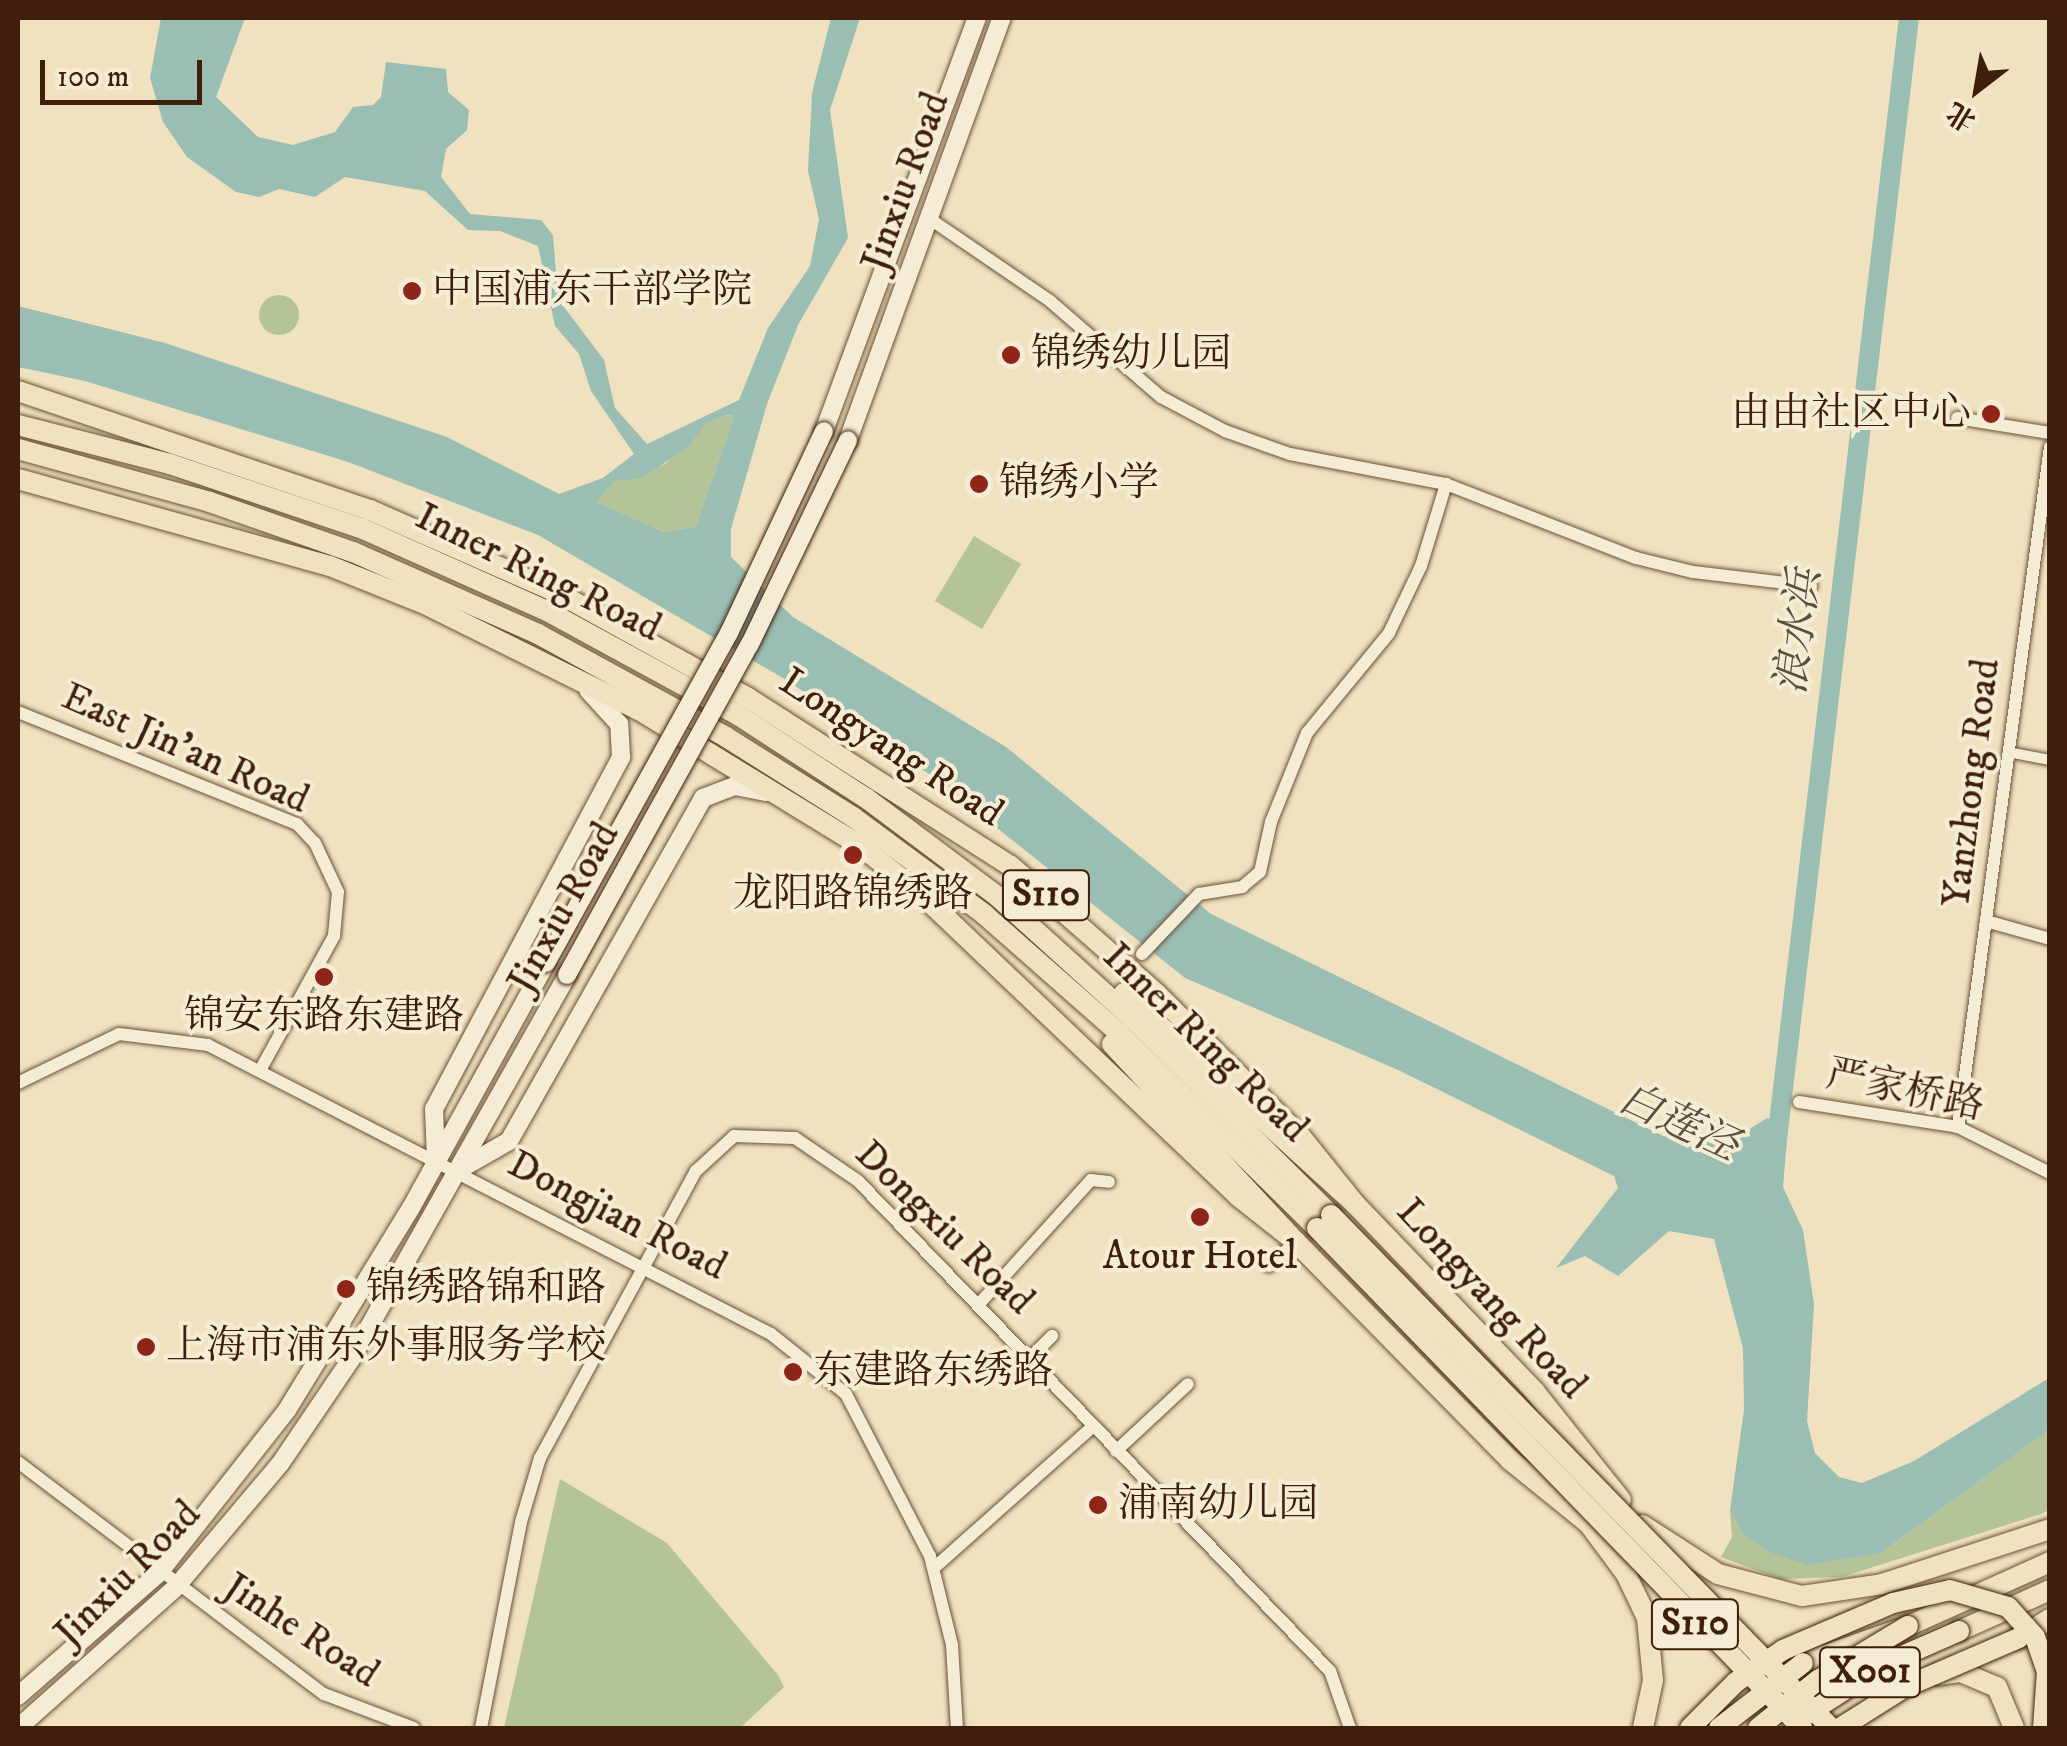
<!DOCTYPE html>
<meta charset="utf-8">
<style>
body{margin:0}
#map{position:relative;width:2067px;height:1746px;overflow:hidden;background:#f0e2be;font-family:"IM FELL DW Pica","Noto Serif SC",serif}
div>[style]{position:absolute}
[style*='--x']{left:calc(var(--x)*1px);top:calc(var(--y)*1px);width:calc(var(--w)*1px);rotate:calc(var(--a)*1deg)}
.green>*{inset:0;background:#b4c496}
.round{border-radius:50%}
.water>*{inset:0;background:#9abdb4}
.river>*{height:20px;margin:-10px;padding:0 10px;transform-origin:10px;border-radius:10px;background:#9abdb4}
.roads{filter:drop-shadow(0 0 2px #6b5038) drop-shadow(0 0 2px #6b5038)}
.pedestrian>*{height:10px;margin:-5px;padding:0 5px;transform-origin:5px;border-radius:5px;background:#f5ecd5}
.minor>*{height:12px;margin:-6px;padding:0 6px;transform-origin:6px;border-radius:6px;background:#f5ecd5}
.secondary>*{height:18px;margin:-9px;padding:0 9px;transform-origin:9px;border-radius:9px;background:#f5ecd5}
.primary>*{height:20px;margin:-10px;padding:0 10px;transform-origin:10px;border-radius:10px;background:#f0e2be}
.trunk>*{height:20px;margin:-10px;padding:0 10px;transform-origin:10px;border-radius:10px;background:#f0e2be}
.bridges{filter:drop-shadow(0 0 2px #3f1f0c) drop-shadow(0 0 2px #3f1f0c)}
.secondary-bridge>*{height:18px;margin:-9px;padding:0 9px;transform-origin:9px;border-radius:9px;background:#f5ecd5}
.trunk-bridge>*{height:20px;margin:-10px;padding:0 10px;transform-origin:10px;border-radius:10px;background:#f0e2be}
.dots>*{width:28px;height:28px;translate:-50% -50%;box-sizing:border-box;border:5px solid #f5ecd5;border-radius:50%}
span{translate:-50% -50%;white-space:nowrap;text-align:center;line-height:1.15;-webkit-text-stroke:8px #f5ecd5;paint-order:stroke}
.shield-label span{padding:2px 8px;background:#f5ecd5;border:2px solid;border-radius:8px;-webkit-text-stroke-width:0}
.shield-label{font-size:38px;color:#3f1f0c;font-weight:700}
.street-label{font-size:40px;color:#3f1f0c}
.poi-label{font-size:40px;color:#3f1f0c}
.left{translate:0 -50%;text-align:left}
.right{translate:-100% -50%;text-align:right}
.water-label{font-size:42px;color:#5a4e3e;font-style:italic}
.frame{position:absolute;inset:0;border:20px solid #3f1f0c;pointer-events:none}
.north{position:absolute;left:1927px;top:40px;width:100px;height:100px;-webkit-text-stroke:8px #f5ecd5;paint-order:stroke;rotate:211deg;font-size:28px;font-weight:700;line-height:40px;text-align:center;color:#3f1f0c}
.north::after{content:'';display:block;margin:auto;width:35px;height:45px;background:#3f1f0c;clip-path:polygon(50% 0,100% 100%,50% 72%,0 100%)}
.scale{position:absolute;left:40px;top:60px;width:162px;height:45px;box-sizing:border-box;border:5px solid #3f1f0c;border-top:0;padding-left:12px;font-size:30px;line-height:35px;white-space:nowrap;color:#3f1f0c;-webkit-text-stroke:8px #f5ecd5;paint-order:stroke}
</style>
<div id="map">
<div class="green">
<div class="round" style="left:259px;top:295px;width:40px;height:40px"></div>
<div style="clip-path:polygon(727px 415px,734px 416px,696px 526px,664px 532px,595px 502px,614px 481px,665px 464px,705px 424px)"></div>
<div style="clip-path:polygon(974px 536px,1021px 564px,982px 629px,935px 601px)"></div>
<div style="clip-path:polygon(2049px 1430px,2049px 1510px,2041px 1514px,1842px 1577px,1780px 1579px,1721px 1557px,1732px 1537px,1730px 1510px,1743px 1535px,1767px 1551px,1881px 1553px)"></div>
<div style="clip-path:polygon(560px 1479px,667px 1543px,778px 1675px,784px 1687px,740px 1728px,504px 1728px)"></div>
</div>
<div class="water">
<div style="clip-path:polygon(evenodd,161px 18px,245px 18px,216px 97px,258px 137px,293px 145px,335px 132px,353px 107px,373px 105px,381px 97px,386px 62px,446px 69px,448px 92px,469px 110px,467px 130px,446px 149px,441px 177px,470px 214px,541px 220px,553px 235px,558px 299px,604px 360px,615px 408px,647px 444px,739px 400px,768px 328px,810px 266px,819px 219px,808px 171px,812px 93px,831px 18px,860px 18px,830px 110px,848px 238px,798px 325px,767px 404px,731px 529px,731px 557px,793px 617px,1006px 747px,1211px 914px,1663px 1136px,1713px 1137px,1748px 1130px,1767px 1118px,1788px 1126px,1783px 1187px,1803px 1230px,1814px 1304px,1807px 1421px,1815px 1453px,1839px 1477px,1862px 1483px,1914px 1461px,2049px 1378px,2049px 1430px,1881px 1553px,1808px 1565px,1767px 1551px,1743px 1535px,1730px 1510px,1744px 1410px,1743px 1348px,1714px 1239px,1669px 1231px,1618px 1276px,1585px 1256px,1556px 1268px,1618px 1188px,1614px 1176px,1396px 1069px,1185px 978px,932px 776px,783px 678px,538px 535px,348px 462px,85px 381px,18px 367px,18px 306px,165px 343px,447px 437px,559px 494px,603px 478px,634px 454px,591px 391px,579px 354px,555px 326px,538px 246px,500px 231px,468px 230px,425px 191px,345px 177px,315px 197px,279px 189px,259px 197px,236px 192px,187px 157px,163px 122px,150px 78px,161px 18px,727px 415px,734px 416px,696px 526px,664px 532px,596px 502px,614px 481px,642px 478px,688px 447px,705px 424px,727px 415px)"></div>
</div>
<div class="river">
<div style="--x:1776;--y:1148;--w:1138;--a:-83.29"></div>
</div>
<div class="roads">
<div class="pedestrian">
<div style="--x:2008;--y:752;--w:43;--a:10.8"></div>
</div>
<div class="minor">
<div style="--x:930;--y:219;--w:145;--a:34.3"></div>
<div style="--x:1050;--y:301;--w:147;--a:40.9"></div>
<div style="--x:1161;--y:397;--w:72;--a:28"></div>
<div style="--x:1225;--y:431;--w:69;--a:19.5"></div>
<div style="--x:1290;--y:454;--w:159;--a:10.9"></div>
<div style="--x:1446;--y:484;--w:204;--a:21.3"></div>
<div style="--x:1636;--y:558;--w:59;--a:13.8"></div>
<div style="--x:1693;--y:572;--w:119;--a:6.8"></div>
<div style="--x:1957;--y:418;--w:94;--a:9.2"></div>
<div style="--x:18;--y:712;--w:301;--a:21.9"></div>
<div style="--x:297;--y:824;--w:26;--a:47"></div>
<div style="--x:315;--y:843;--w:54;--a:64.9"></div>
<div style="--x:338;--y:892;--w:44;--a:95.2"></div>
<div style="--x:334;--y:936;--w:152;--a:118.8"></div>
<div style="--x:1986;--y:921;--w:66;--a:15.7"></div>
<div style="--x:1142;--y:954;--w:83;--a:-46.5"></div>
<div style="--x:1199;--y:894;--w:44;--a:-9.2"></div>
<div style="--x:1242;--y:887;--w:23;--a:-40"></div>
<div style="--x:1260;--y:872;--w:51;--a:-77.6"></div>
<div style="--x:1271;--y:822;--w:96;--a:-68"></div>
<div style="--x:1307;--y:733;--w:129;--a:-50.6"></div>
<div style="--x:1389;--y:633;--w:74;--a:-64.5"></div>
<div style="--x:1421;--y:566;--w:86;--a:-73"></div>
<div style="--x:18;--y:1083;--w:112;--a:-25.9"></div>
<div style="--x:119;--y:1034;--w:90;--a:7"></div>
<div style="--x:208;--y:1045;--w:633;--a:27.17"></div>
<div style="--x:771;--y:1334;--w:96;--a:38.7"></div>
<div style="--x:846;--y:1394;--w:182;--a:62.6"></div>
<div style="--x:930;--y:1556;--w:92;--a:76.1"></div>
<div style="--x:952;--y:1645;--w:83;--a:86.6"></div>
<div style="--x:1799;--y:1102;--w:161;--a:8.9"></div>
<div style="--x:1958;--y:1127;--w:103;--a:26.6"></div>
<div style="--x:1958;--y:1127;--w:686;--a:-82.3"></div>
<div style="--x:1269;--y:1266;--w:36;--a:-42"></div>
<div style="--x:979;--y:1304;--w:167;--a:-47.9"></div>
<div style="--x:1091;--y:1180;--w:18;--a:6"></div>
<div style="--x:1031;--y:1357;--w:30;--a:-45"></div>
<div style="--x:1116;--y:1451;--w:98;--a:-42.9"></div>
<div style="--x:18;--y:1462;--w:384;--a:37.2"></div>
<div style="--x:324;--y:1694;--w:96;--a:20.7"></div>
<div style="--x:934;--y:1568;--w:212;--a:-41.7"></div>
<div style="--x:481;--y:1728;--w:210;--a:-79"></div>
<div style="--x:521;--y:1522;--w:67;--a:-73.5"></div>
<div style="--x:540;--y:1458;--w:327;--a:-61.5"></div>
<div style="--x:696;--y:1171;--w:52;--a:-42.6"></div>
<div style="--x:734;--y:1136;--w:61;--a:1.9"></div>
<div style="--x:795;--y:1138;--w:76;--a:34.3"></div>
<div style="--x:858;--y:1181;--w:680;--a:46.07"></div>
<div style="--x:1330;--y:1671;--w:60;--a:70.7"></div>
</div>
<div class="secondary">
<div style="--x:824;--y:431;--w:440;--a:-69.7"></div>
<div style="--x:848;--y:440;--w:449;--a:-70"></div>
<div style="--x:436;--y:1160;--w:51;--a:-92.2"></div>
<div style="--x:434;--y:1109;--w:399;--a:-62"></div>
<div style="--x:621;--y:757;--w:33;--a:-93"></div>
<div style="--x:619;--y:724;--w:45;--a:-132.3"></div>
<div style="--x:462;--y:1168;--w:54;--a:-29.9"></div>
<div style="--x:509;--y:1141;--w:394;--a:-60.5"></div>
<div style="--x:703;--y:798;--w:34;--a:-21"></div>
<div style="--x:735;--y:786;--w:31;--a:11"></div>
<div style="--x:18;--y:1696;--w:186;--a:-41.1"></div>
<div style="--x:158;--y:1574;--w:209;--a:-51.8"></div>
<div style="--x:287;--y:1410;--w:239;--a:-58.5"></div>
<div style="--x:412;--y:1206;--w:277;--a:-61.1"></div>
<div style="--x:18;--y:1728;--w:212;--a:-41.7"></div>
<div style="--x:176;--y:1587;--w:161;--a:-49.8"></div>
<div style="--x:280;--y:1464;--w:127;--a:-55.9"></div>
<div style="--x:351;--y:1359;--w:441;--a:-60.6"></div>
</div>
<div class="primary">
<div style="--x:18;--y:391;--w:372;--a:18.7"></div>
<div style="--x:370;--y:510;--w:206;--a:23.8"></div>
<div style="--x:558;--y:593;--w:217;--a:28.9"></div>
<div style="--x:748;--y:698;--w:312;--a:32.6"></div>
<div style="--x:1011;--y:866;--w:193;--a:41.2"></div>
<div style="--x:1156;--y:993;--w:206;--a:44.8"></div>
<div style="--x:1302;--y:1138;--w:85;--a:51.2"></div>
<div style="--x:1355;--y:1204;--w:260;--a:46.2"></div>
<div style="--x:1535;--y:1392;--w:138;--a:51.5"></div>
<div style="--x:18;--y:479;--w:324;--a:15.6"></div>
<div style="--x:330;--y:566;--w:102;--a:21.8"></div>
<div style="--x:425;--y:604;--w:239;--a:26.4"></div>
<div style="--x:639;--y:710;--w:258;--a:31.5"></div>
<div style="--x:859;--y:845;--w:79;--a:38.3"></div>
<div style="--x:921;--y:894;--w:439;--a:43.6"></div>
<div style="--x:1239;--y:1197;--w:73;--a:38.3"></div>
<div style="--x:1296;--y:1242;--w:305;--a:45.5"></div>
<div style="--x:1510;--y:1460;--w:116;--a:39"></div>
</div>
<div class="trunk">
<div style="--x:18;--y:425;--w:157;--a:14.4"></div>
<div style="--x:170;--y:464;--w:204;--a:18.6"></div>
<div style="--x:363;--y:529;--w:204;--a:24"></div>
<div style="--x:549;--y:612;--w:215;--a:28.6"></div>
<div style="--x:738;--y:715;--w:153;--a:33"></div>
<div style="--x:866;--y:798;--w:164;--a:36.8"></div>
<div style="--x:997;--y:896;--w:182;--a:42.1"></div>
<div style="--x:1132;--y:1018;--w:280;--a:44.7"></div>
<div style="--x:18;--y:449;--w:199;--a:15.4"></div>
<div style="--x:210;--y:502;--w:151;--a:19.3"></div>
<div style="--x:353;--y:552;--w:202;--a:23.9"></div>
<div style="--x:538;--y:634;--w:214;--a:28.7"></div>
<div style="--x:726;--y:737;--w:150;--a:32.2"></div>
<div style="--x:853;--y:817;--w:163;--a:36.5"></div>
<div style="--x:984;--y:914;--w:179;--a:41.4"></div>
<div style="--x:1118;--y:1032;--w:279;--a:44.6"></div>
<div style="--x:1124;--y:993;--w:313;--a:42.4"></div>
<div style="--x:1112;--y:1044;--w:270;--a:47.1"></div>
<div style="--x:1589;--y:1524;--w:62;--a:53.5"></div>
<div style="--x:1626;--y:1574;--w:49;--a:64.5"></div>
<div style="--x:1647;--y:1618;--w:62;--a:84.5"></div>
<div style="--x:1653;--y:1680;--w:49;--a:101.8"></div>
<div style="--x:1642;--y:1525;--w:90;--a:32.8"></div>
<div style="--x:1718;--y:1574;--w:87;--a:14.7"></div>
<div style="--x:1802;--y:1596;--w:81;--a:-8.5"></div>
<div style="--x:1882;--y:1584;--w:177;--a:-18.1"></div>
<div style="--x:1959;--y:1631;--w:100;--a:-24.3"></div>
<div style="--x:2019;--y:1638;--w:36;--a:-32"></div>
<div style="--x:1803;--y:1663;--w:111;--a:-19.4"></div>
<div style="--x:1908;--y:1626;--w:156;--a:-24.3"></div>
<div style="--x:1939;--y:1675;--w:22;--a:-8"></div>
<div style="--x:1961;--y:1672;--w:39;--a:23"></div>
<div style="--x:1997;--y:1687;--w:44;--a:67.5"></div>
</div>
</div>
<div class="bridges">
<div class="secondary-bridge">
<div style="--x:546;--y:963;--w:377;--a:-61"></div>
<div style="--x:729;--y:633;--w:223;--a:-64.8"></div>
<div style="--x:567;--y:975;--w:378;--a:-61.1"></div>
<div style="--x:750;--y:644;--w:226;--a:-64.3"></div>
</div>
<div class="trunk-bridge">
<div style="--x:1331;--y:1215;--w:716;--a:45.74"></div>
<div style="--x:1317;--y:1228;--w:697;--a:45.87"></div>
<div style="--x:1803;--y:1717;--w:97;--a:-33.2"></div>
<div style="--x:1884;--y:1664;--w:82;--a:-23.7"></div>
<div style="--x:1690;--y:1728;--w:65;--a:-45"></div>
<div style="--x:1736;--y:1682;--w:57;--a:-34.2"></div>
<div style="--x:1783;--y:1650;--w:120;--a:-23.1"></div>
<div style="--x:1893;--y:1603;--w:58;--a:-12.8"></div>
<div style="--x:1950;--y:1590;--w:60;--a:16.3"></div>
<div style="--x:2008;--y:1607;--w:40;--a:48"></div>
<div style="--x:2035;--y:1637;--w:36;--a:71"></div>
<div style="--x:2047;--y:1671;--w:57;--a:94"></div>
<div style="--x:1719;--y:1728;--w:106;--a:-37.7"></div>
<div style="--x:1758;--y:1728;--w:77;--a:-38.7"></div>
<div style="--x:1818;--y:1680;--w:105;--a:-31"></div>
<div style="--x:1840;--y:1728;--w:77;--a:-32.2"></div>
<div style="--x:1905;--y:1687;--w:124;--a:-23.3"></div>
</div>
</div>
<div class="dots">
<div style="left:412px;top:291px;background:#8f2418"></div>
<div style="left:1011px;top:355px;background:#8f2418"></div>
<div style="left:1991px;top:414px;background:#8f2418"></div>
<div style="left:979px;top:484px;background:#8f2418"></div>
<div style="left:853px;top:855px;background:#8f2418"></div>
<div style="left:324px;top:977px;background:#8f2418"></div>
<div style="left:1200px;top:1217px;background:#8f2418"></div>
<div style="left:346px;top:1289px;background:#8f2418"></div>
<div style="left:146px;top:1347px;background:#8f2418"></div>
<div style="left:793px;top:1372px;background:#8f2418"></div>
<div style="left:1098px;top:1505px;background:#8f2418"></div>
</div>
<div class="shield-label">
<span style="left:1046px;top:895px">S110</span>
<span style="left:1695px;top:1624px">S110</span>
<span style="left:1870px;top:1672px">X001</span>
</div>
<div class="street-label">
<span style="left:906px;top:182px;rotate:-70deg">Jinxiu Road</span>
<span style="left:538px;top:573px;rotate:26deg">Inner Ring Road</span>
<span style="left:891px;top:748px;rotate:33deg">Longyang Road</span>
<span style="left:185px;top:749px;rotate:24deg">East Jin'an Road</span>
<span style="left:1972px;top:783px;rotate:-83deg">Yanzhong Road</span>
<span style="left:564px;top:908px;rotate:-61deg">Jinxiu Road</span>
<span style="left:1205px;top:1043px;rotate:44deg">Inner Ring Road</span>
<span style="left:1905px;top:1091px;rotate:12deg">严家桥路</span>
<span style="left:617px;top:1216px;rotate:27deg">Dongjian Road</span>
<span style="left:944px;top:1228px;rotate:44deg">Dongxiu Road</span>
<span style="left:1491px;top:1299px;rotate:47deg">Longyang Road</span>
<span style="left:128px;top:1574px;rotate:-45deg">Jinxiu Road</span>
<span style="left:301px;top:1631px;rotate:33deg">Jinhe Road</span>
</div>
<div class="poi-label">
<span class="left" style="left:432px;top:291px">中国浦东干部学院</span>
<span class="left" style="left:1031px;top:355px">锦绣幼儿园</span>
<span class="right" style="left:1971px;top:414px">由由社区中心</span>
<span class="left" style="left:999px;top:484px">锦绣小学</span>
<span style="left:853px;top:895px">龙阳路锦绣路</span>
<span style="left:324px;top:1017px">锦安东路东建路</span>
<span style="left:1200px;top:1257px">Atour Hotel</span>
<span class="left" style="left:366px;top:1289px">锦绣路锦和路</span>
<span class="left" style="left:166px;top:1347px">上海市浦东外事服务学校</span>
<span class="left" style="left:813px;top:1372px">东建路东绣路</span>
<span class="left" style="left:1118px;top:1505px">浦南幼儿园</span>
</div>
<div class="water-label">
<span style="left:1799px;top:632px;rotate:-83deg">浪水浜</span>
<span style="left:1678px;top:1123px;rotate:25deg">白莲泾</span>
</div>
<div class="frame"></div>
<div class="north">北</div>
<div class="scale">100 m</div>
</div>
